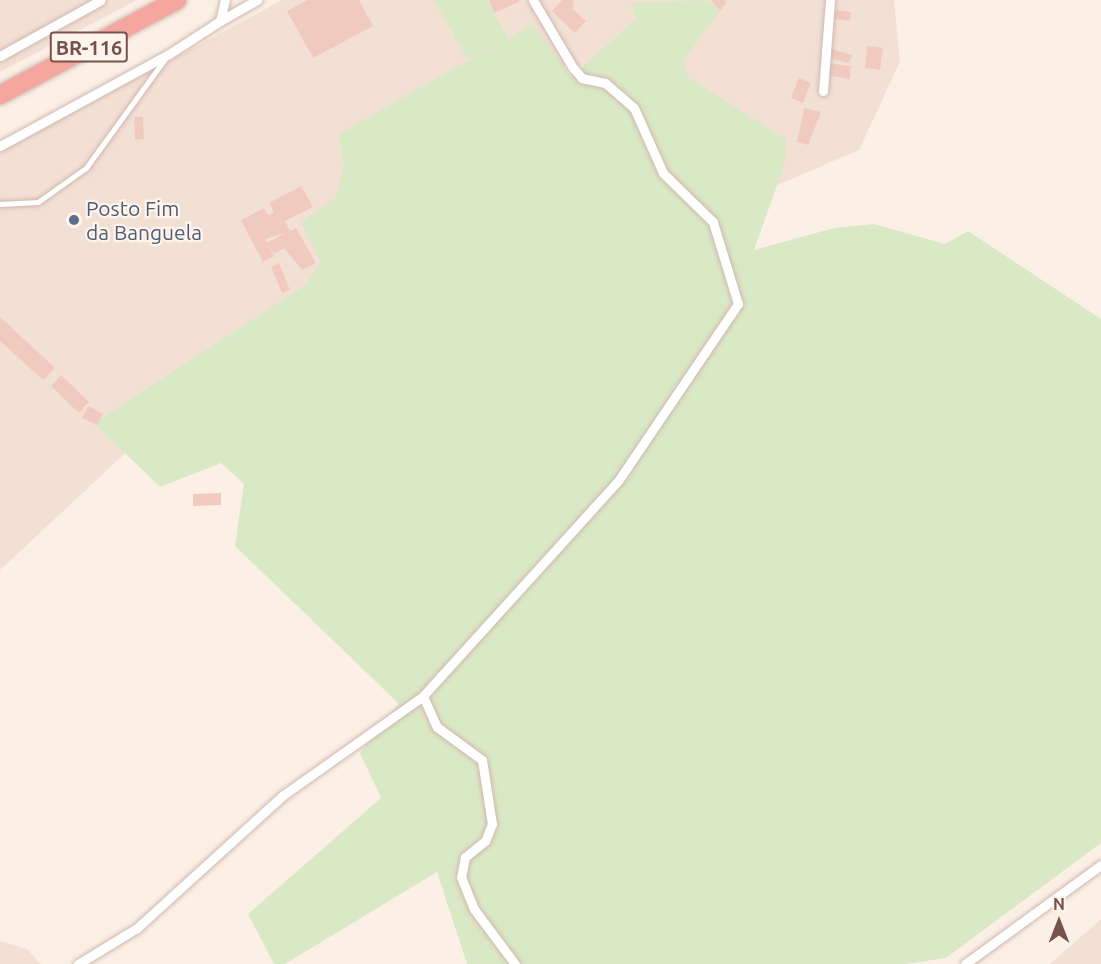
<!DOCTYPE html>
<style>
body{margin:0}
#map{position:relative;width:1101px;height:964px;overflow:hidden;background:#fcf0e6;font-family:Ubuntu,sans-serif}
div>[style]{position:absolute}
[style*='--x']{left:calc(var(--x)*1px);top:calc(var(--y)*1px);width:calc(var(--w)*1px);rotate:calc(var(--a)*1deg)}
.residential>*{inset:0;background:#f3e0d5}
.green>*{inset:0;background:#dae9c5}
.building>*{inset:0;background:#f1cabf}
.roads{filter:drop-shadow(0 0 2px #d0b8af) drop-shadow(0 0 2px #d0b8af)}
.lane>*{height:4.5px;margin:-2.25px;padding:0 2.25px;transform-origin:2.25px;border-radius:2.25px;background:#fff}
.street>*{height:9px;margin:-4.5px;padding:0 4.5px;transform-origin:4.5px;border-radius:4.5px;background:#fff}
.highway>*{height:18px;margin:-9px;padding:0 9px;transform-origin:9px;border-radius:9px;background:#f4a69f}
.dots>*{width:16px;height:16px;translate:-50% -50%;box-sizing:border-box;border:3px solid #fff4ed;border-radius:50%}
span{translate:-50% -50%;white-space:nowrap;text-align:center;line-height:1.15;-webkit-text-stroke:4.5px #fff4ed;paint-order:stroke}
.shield-label span{padding:2px 4px;background:#fff4ed;border:2px solid;border-radius:4px;-webkit-text-stroke-width:0}
.shield-label{font-size:20px;color:#75534b;font-weight:700}
.service-label{font-size:21px;color:#4e5e75}
.left{translate:0 -50%;text-align:left}
.north{position:absolute;left:1029px;top:892px;width:60px;height:60px;-webkit-text-stroke:4px #fff4ed;paint-order:stroke;rotate:0deg;font-size:16px;font-weight:700;line-height:24px;text-align:center;color:#75534b}
.north::after{content:'';display:block;margin:auto;width:21px;height:27px;background:#75534b;clip-path:polygon(50% 0,100% 100%,50% 72%,0 100%)}
</style>
<div id="map">
<div class="residential">
<div style="clip-path:polygon(0 0,137px 0,0 72px)"></div>
<div style="clip-path:polygon(282px 0,894px 0,900px 62px,859px 150px,757px 194px,620px 62px,529px 70px,471px 131px,0 570px,0 152px)"></div>
<div style="clip-path:polygon(1101px 919px,1101px 964px,1050px 964px)"></div>
<div style="clip-path:polygon(0 941px,27px 949px,41px 964px,0 964px)"></div>
</div>
<div class="green">
<div style="clip-path:polygon(434px 0,487px 0,508px 38px,533px 24px,571px 77px,636px 19px,630px 3px,706px 0,720px 11px,683px 61px,688px 77px,787px 140px,784px 166px,754px 250px,834px 228px,874px 224px,945px 244px,968px 231px,1101px 319px,1101px 843px,946px 958px,906px 964px,467px 964px,437px 872px,285px 964px,274px 964px,248px 914px,381px 798px,360px 753px,399px 704px,235px 546px,244px 484px,221px 463px,160px 487px,94px 423px,304px 286px,321px 262px,301px 222px,336px 197px,344px 167px,339px 134px,500px 42px,467px 59px)"></div>
</div>
<div class="building">
<div style="clip-path:polygon(308px 0,359px 0,373px 26px,313px 58px,287px 11px)"></div>
<div style="clip-path:polygon(489px 0,519px 0,519px 2px,494px 13px)"></div>
<div style="clip-path:polygon(562px 0,574px 0,573px 9px,586px 21px,575px 33px,552px 11px)"></div>
<div style="clip-path:polygon(711px 0,724px 0,727px 2px,720px 11px)"></div>
<div style="clip-path:polygon(836px 10px,851px 12px,850px 21px,835px 19px)"></div>
<div style="clip-path:polygon(867px 46px,883px 48px,880px 70px,865px 68px)"></div>
<div style="clip-path:polygon(828px 48px,852px 55px,849px 63px,825px 57px)"></div>
<div style="clip-path:polygon(826px 63px,851px 66px,850px 79px,825px 75px)"></div>
<div style="clip-path:polygon(799px 78px,811px 83px,803px 103px,791px 98px)"></div>
<div style="clip-path:polygon(804px 108px,821px 112px,808px 145px,797px 142px)"></div>
<div style="clip-path:polygon(134px 117px,143px 117px,144px 139px,135px 140px)"></div>
<div style="clip-path:polygon(301px 186px,313px 207px,285px 221px,290px 231px,296px 228px,316px 263px,302px 270px,284px 248px,274px 254px,267px 243px,285px 233px,265px 239px,274px 256px,263px 262px,241px 220px,264px 208px,268px 215px,274px 212px,269px 203px)"></div>
<div style="clip-path:polygon(279px 263px,290px 290px,282px 293px,271px 267px)"></div>
<div style="clip-path:polygon(0 317px,55px 368px,43px 380px,0 341px)"></div>
<div style="clip-path:polygon(61px 375px,89px 402px,79px 413px,51px 386px)"></div>
<div style="clip-path:polygon(88px 406px,103px 414px,97px 425px,82px 418px)"></div>
<div style="clip-path:polygon(221px 493px,221px 505px,193px 506px,193px 494px)"></div>
</div>
<div class="roads">
<div class="lane">
<div style="--x:0;--y:204;--w:38;--a:-3"></div>
<div style="--x:38;--y:202;--w:59;--a:-35.3"></div>
<div style="--x:86;--y:168;--w:135;--a:-54.1"></div>
</div>
<div class="street">
<div style="--x:220;--y:21;--w:43;--a:-29.6"></div>
<div style="--x:0;--y:56;--w:115;--a:-29"></div>
<div style="--x:823;--y:91;--w:91;--a:-85.6"></div>
<div style="--x:0;--y:146;--w:192;--a:-28.6"></div>
<div style="--x:169;--y:54;--w:61;--a:-32.9"></div>
<div style="--x:220;--y:21;--w:22;--a:-77"></div>
<div style="--x:423;--y:696;--w:34;--a:66"></div>
<div style="--x:437;--y:727;--w:56;--a:36.3"></div>
<div style="--x:482;--y:760;--w:65;--a:81.1"></div>
<div style="--x:492;--y:824;--w:18;--a:112"></div>
<div style="--x:485;--y:841;--w:26;--a:141"></div>
<div style="--x:465;--y:857;--w:20;--a:101"></div>
<div style="--x:461;--y:877;--w:35;--a:68"></div>
<div style="--x:474;--y:909;--w:69;--a:53.3"></div>
<div style="--x:78;--y:964;--w:69;--a:-31.4"></div>
<div style="--x:137;--y:928;--w:196;--a:-42.3"></div>
<div style="--x:282;--y:796;--w:173;--a:-35.3"></div>
<div style="--x:423;--y:696;--w:290;--a:-47.8"></div>
<div style="--x:618;--y:481;--w:214;--a:-55.9"></div>
<div style="--x:738;--y:304;--w:86;--a:-107"></div>
<div style="--x:713;--y:222;--w:70;--a:-135.6"></div>
<div style="--x:663;--y:173;--w:71;--a:-114"></div>
<div style="--x:634;--y:108;--w:38;--a:-139"></div>
<div style="--x:605;--y:83;--w:24;--a:-168"></div>
<div style="--x:582;--y:78;--w:13;--a:-132"></div>
<div style="--x:573;--y:68;--w:79;--a:-120.5"></div>
<div style="--x:965;--y:964;--w:168;--a:-36.1"></div>
</div>
<div class="highway">
<div style="--x:0;--y:95;--w:201;--a:-28.2"></div>
</div>
</div>
<div class="dots">
<div style="left:74px;top:220px;background:#5c6f8a"></div>
</div>
<div class="shield-label">
<span style="left:89px;top:47px">BR-116</span>
</div>
<div class="service-label">
<span class="left" style="left:86px;top:220px">Posto Fim<br>da Banguela</span>
</div>
<div class="north">N</div>
</div>
